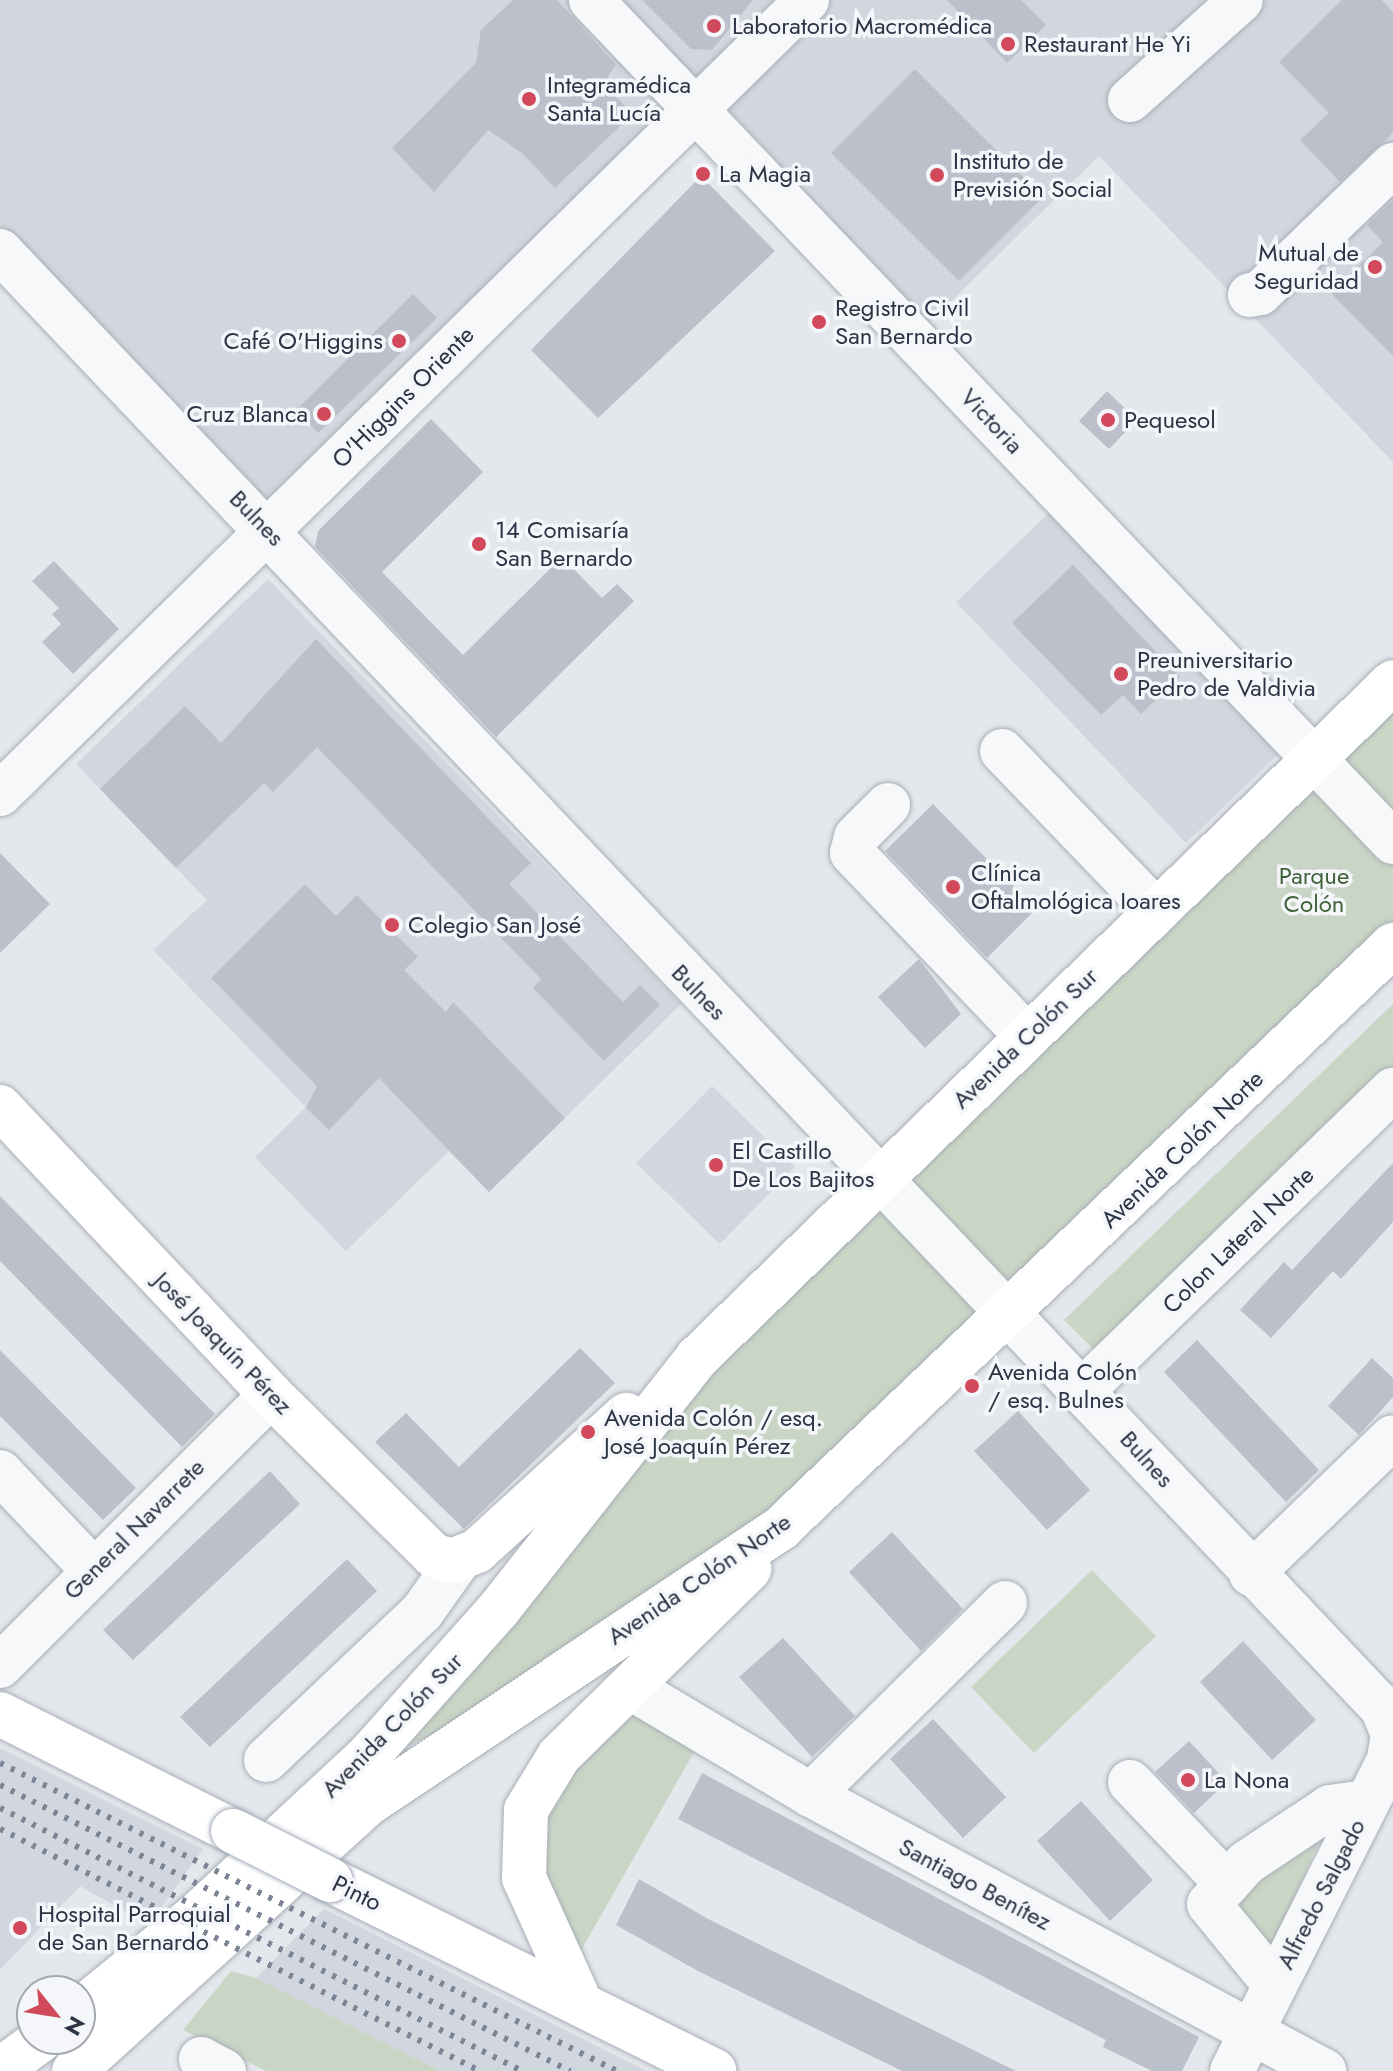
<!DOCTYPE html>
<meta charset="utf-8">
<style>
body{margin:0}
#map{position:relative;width:1393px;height:2071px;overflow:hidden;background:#e4e7ec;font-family:Jost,sans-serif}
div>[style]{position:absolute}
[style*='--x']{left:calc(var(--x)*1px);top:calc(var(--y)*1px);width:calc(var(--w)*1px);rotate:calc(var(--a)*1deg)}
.built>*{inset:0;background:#d2d6de}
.green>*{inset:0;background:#c9d6c5}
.building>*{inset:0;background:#bbc0ca}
.roads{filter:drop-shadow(0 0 2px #a9aeb7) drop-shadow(0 0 2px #a9aeb7)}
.minor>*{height:44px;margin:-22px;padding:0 22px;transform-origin:22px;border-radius:22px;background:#f7f8fa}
.major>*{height:44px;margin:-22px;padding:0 22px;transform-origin:22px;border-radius:22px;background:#fff}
.rail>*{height:6px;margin-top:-3px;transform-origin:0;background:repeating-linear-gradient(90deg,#7d8696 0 4px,transparent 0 12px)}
.bridges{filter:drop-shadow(0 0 2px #a3abb8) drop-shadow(0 0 2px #a3abb8)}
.major-bridge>*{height:44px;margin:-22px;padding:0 22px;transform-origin:22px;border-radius:22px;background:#fff}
.dots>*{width:22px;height:22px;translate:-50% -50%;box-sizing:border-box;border:4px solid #f4f6f9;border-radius:50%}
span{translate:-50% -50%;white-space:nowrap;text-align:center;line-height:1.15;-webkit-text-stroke:7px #f4f6f9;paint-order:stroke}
.poi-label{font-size:24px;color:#2b3445}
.left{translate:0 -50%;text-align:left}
.right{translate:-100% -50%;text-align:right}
.street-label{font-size:24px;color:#2b3445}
.park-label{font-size:24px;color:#3f6138}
.north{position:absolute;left:16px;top:1975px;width:80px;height:80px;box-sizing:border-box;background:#f4f6f9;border:2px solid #a4a8b1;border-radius:50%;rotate:120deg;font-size:22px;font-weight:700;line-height:32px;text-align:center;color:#2b3445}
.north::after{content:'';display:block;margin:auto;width:28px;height:36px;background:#d1495b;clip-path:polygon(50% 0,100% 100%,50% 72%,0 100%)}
</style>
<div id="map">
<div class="built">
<div style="clip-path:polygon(0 0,1393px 0,1393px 462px,1099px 156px,929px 323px,697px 77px,268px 504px,0 226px)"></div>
<div style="clip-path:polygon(1057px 505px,1287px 746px,1186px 843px,956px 602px)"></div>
<div style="clip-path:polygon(268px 579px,681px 1004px,489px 1192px,449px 1151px,346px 1251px,255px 1157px,306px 1107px,153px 950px,207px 900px,76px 764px)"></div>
<div style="clip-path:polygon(712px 1086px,795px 1167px,720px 1244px,636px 1163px)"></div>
<div style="clip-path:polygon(0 1748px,203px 1849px,149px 1925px,80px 1886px,0 1970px)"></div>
<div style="clip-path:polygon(324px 1909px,647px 2071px,440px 2071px,256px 1978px)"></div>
</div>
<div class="green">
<div style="clip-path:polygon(1393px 702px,1393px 923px,783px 1505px,439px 1731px,397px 1751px,698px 1382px)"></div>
<div style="clip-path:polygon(1393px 1004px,1393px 1084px,1100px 1356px,1064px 1320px)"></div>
<div style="clip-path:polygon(1092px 1570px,1156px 1636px,1034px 1753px,971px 1687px)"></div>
<div style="clip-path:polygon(631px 1707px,698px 1745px,574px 1963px,543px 1888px,535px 1831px,557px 1778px)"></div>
<div style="clip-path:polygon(1335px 1807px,1268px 1955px,1236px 1901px)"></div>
<div style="clip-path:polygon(231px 1971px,256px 1978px,440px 2071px,266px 2071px,183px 2030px)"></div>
</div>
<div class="building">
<div style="clip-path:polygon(513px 0,557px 0,616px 65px,603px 83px,633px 114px,555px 188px,523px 154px,488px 130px,434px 192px,392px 148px,476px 63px,481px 30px)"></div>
<div style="clip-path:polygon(642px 0,753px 0,712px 50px,691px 49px)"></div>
<div style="clip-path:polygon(947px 0,1021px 0,1046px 25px,1007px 63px)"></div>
<div style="clip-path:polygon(1342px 0,1382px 0,1393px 12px,1393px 133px,1340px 182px,1300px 140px,1329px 113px,1279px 62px)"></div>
<div style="clip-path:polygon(915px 69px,1043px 197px,959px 281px,831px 153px)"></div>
<div style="clip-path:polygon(701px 176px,775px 251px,598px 418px,531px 350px)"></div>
<div style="clip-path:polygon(1392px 201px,1393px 202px,1393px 356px,1331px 293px,1383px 242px,1367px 225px)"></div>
<div style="clip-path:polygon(413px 294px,437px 318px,318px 433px,296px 410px)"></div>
<div style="clip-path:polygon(1107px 391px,1137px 420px,1109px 449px,1079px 421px)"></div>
<div style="clip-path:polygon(431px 419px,483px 472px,382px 572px,463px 655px,562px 557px,602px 598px,617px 584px,634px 601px,496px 737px,315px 547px,318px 531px)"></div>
<div style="clip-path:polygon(54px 561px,119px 629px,73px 674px,42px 642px,61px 624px,52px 614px,59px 608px,32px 581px)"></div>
<div style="clip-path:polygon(1073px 565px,1180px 677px,1141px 714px,1123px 695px,1101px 715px,1012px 623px)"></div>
<div style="clip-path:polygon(316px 639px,531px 863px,509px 884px,623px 1002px,640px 985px,660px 1005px,604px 1061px,533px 988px,541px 979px,317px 747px,273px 792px,264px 783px,176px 868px,100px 789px,185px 706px,221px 743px)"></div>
<div style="clip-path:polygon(933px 804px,1036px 909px,987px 958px,885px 851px)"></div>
<div style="clip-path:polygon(0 853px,50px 904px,0 953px)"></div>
<div style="clip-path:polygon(305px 884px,336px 916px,357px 895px,418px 957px,404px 970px,446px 1012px,453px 1002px,565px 1118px,489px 1192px,379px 1078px,329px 1130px,306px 1108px,317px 1086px,211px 978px)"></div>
<div style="clip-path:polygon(919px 959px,961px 1014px,925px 1048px,878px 997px)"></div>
<div style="clip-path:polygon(1393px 1163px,1393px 1222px,1341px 1279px,1333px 1271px,1271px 1338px,1240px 1310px,1284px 1262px,1292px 1270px)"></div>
<div style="clip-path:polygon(0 1196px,215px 1414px,182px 1447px,0 1261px)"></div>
<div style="clip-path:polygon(1197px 1340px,1319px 1470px,1286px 1502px,1164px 1372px)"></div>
<div style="clip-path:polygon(580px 1348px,615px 1383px,464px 1529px,375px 1442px,406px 1413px,459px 1467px)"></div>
<div style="clip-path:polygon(0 1350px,136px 1488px,103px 1520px,0 1416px)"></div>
<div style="clip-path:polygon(1372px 1358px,1393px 1378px,1393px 1397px,1359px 1435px,1328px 1406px)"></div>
<div style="clip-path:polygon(1018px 1411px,1090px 1490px,1047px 1530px,974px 1451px)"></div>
<div style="clip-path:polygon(270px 1471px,300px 1504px,133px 1660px,103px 1630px)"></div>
<div style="clip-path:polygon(892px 1532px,963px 1609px,921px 1651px,849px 1572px)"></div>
<div style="clip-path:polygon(347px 1559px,377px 1591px,210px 1747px,180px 1717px)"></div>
<div style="clip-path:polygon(783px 1638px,855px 1716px,812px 1757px,739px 1677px)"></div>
<div style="clip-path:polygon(1243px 1641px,1316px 1720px,1272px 1760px,1200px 1682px)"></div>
<div style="clip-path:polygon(933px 1719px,1006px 1797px,963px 1838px,890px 1759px)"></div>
<div style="clip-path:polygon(1189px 1741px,1227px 1782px,1194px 1813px,1155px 1772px)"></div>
<div style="clip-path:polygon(702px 1773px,1199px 2037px,1182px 2071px,1152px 2071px,1103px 2047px,1106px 2040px,678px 1819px)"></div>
<div style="clip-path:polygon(1081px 1801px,1153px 1880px,1110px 1921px,1037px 1841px)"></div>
<div style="clip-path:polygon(639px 1879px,710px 1920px,1016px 2071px,902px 2071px,698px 1971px,616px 1925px)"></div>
</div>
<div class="roads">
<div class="minor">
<div style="--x:591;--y:0;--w:1163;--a:46.39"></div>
<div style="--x:1130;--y:100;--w:149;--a:-42"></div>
<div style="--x:0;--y:251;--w:2008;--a:46.51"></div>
<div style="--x:1382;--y:1708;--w:28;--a:67"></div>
<div style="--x:1393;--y:1734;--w:26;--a:99"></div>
<div style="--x:1389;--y:1760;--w:348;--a:116.8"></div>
<div style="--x:1250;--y:295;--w:10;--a:-11"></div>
<div style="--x:1260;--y:293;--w:185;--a:-43.9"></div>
<div style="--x:1002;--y:751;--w:222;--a:46.1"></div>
<div style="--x:0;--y:794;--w:1132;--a:-44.53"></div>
<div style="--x:888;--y:805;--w:45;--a:135"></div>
<div style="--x:856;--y:837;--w:16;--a:104"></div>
<div style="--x:852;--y:853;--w:253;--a:46.3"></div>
<div style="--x:1084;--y:1389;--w:430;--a:-44.1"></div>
<div style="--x:0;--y:1472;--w:134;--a:46.5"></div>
<div style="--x:1251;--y:1574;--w:197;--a:-44"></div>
<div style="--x:0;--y:1666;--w:383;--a:-45"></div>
<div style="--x:631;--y:1688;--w:209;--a:30.7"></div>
<div style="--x:811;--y:1795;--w:583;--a:28.28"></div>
<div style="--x:266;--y:1760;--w:215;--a:-43.5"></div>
<div style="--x:422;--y:1612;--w:64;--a:-54.6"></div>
<div style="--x:1130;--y:1782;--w:141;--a:46.4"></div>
<div style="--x:811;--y:1795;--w:273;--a:-44.7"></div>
<div style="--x:1275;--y:1985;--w:104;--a:-129.2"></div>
<div style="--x:1209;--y:1904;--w:55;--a:-47.9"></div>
<div style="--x:1246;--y:1863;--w:101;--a:-33.7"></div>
<div style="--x:1330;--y:1807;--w:36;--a:-8"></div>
<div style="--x:201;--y:2059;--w:26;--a:28"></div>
</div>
<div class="major">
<div style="--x:0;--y:1107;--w:395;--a:46.7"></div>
<div style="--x:271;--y:1395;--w:228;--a:44.6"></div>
<div style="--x:433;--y:1555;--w:20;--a:18"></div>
<div style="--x:452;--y:1561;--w:27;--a:-22"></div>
<div style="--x:477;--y:1551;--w:202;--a:-42.4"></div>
<div style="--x:0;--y:1714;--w:261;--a:26.7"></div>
<div style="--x:330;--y:1880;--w:429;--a:26.4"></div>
<div style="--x:581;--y:2004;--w:138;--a:-114.3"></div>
<div style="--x:524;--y:1878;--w:68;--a:-88.3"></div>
<div style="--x:526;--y:1810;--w:63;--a:-58.6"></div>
<div style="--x:559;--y:1756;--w:267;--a:-44.5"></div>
<div style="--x:80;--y:2010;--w:155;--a:-39.2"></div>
<div style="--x:200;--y:1912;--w:229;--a:-42.9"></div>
<div style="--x:368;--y:1756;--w:195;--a:-48.3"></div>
<div style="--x:498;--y:1610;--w:321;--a:-51.7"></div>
<div style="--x:697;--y:1358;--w:970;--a:-44.16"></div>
<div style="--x:0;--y:2070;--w:52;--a:-36.4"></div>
<div style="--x:74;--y:2071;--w:399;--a:-42.3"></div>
<div style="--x:369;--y:1803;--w:494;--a:-33.7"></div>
<div style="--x:780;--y:1529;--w:847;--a:-43.61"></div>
</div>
</div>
<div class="rail">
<div style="--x:0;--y:1763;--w:690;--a:26.53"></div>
<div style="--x:0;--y:1785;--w:638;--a:26.65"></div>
<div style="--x:0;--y:1808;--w:585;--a:26.74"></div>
<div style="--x:0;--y:1829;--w:538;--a:26.76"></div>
</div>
<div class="bridges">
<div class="major-bridge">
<div style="--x:233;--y:1831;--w:109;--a:26.8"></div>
</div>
</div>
<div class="dots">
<div style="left:714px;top:26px;background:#d1495b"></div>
<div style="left:1008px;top:44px;background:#d1495b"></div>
<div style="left:529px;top:99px;background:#d1495b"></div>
<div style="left:703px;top:174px;background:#d1495b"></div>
<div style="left:937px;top:175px;background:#d1495b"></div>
<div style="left:1375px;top:267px;background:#d1495b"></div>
<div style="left:819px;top:322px;background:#d1495b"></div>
<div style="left:399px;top:341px;background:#d1495b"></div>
<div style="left:324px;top:414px;background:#d1495b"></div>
<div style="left:1108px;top:420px;background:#d1495b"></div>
<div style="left:479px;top:544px;background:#d1495b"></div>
<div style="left:1121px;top:674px;background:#d1495b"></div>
<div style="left:953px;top:887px;background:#d1495b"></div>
<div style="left:392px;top:925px;background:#d1495b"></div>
<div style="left:716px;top:1165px;background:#d1495b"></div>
<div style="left:972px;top:1386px;background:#d1495b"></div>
<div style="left:588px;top:1432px;background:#d1495b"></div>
<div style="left:1188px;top:1780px;background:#d1495b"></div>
<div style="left:20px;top:1928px;background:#d1495b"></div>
</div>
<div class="poi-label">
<span class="left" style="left:732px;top:26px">Laboratorio Macromédica</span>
<span class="left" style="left:1024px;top:44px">Restaurant He Yi</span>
<span class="left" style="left:547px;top:99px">Integramédica<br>Santa Lucía</span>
<span class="left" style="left:953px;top:175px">Instituto de<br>Previsión Social</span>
<span class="left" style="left:719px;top:174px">La Magia</span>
<span class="right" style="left:1359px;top:267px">Mutual de<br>Seguridad</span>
<span class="left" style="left:835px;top:322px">Registro Civil<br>San Bernardo</span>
<span class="right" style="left:383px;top:341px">Café O'Higgins</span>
<span class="right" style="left:308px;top:414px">Cruz Blanca</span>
<span class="left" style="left:1124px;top:420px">Pequesol</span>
<span class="left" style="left:495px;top:544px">14 Comisaría<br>San Bernardo</span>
<span class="left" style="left:1137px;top:674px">Preuniversitario<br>Pedro de Valdivia</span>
<span class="left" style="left:971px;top:887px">Clínica<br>Oftalmológica Ioares</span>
<span class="left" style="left:408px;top:925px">Colegio San José</span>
<span class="left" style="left:732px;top:1165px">El Castillo<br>De Los Bajitos</span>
<span class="left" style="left:988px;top:1386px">Avenida Colón<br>/ esq. Bulnes</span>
<span class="left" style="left:604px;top:1432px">Avenida Colón / esq.<br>José Joaquín Pérez</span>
<span class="left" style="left:1204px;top:1780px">La Nona</span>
<span class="left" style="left:38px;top:1928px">Hospital Parroquial<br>de San Bernardo</span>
</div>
<div class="street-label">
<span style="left:403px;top:397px;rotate:-45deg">O'Higgins Oriente</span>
<span style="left:992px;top:421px;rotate:47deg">Victoria</span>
<span style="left:257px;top:518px;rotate:46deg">Bulnes</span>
<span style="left:699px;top:992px;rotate:46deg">Bulnes</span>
<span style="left:1025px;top:1038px;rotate:-44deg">Avenida Colón Sur</span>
<span style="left:1182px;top:1149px;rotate:-44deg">Avenida Colón Norte</span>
<span style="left:1238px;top:1240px;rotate:-44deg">Colon Lateral Norte</span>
<span style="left:223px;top:1343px;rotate:46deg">José Joaquín Pérez</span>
<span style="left:1147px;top:1459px;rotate:48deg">Bulnes</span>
<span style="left:134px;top:1529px;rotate:-45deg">General Navarrete</span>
<span style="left:699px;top:1579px;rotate:-34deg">Avenida Colón Norte</span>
<span style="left:392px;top:1725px;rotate:-46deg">Avenida Colón Sur</span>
<span style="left:975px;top:1884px;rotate:28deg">Santiago Benítez</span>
<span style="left:357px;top:1893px;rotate:26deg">Pinto</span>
<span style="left:1321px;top:1894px;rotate:-63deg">Alfredo Salgado</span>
</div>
<div class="park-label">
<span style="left:1314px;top:890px">Parque<br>Colón</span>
</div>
<div class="north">N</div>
</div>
